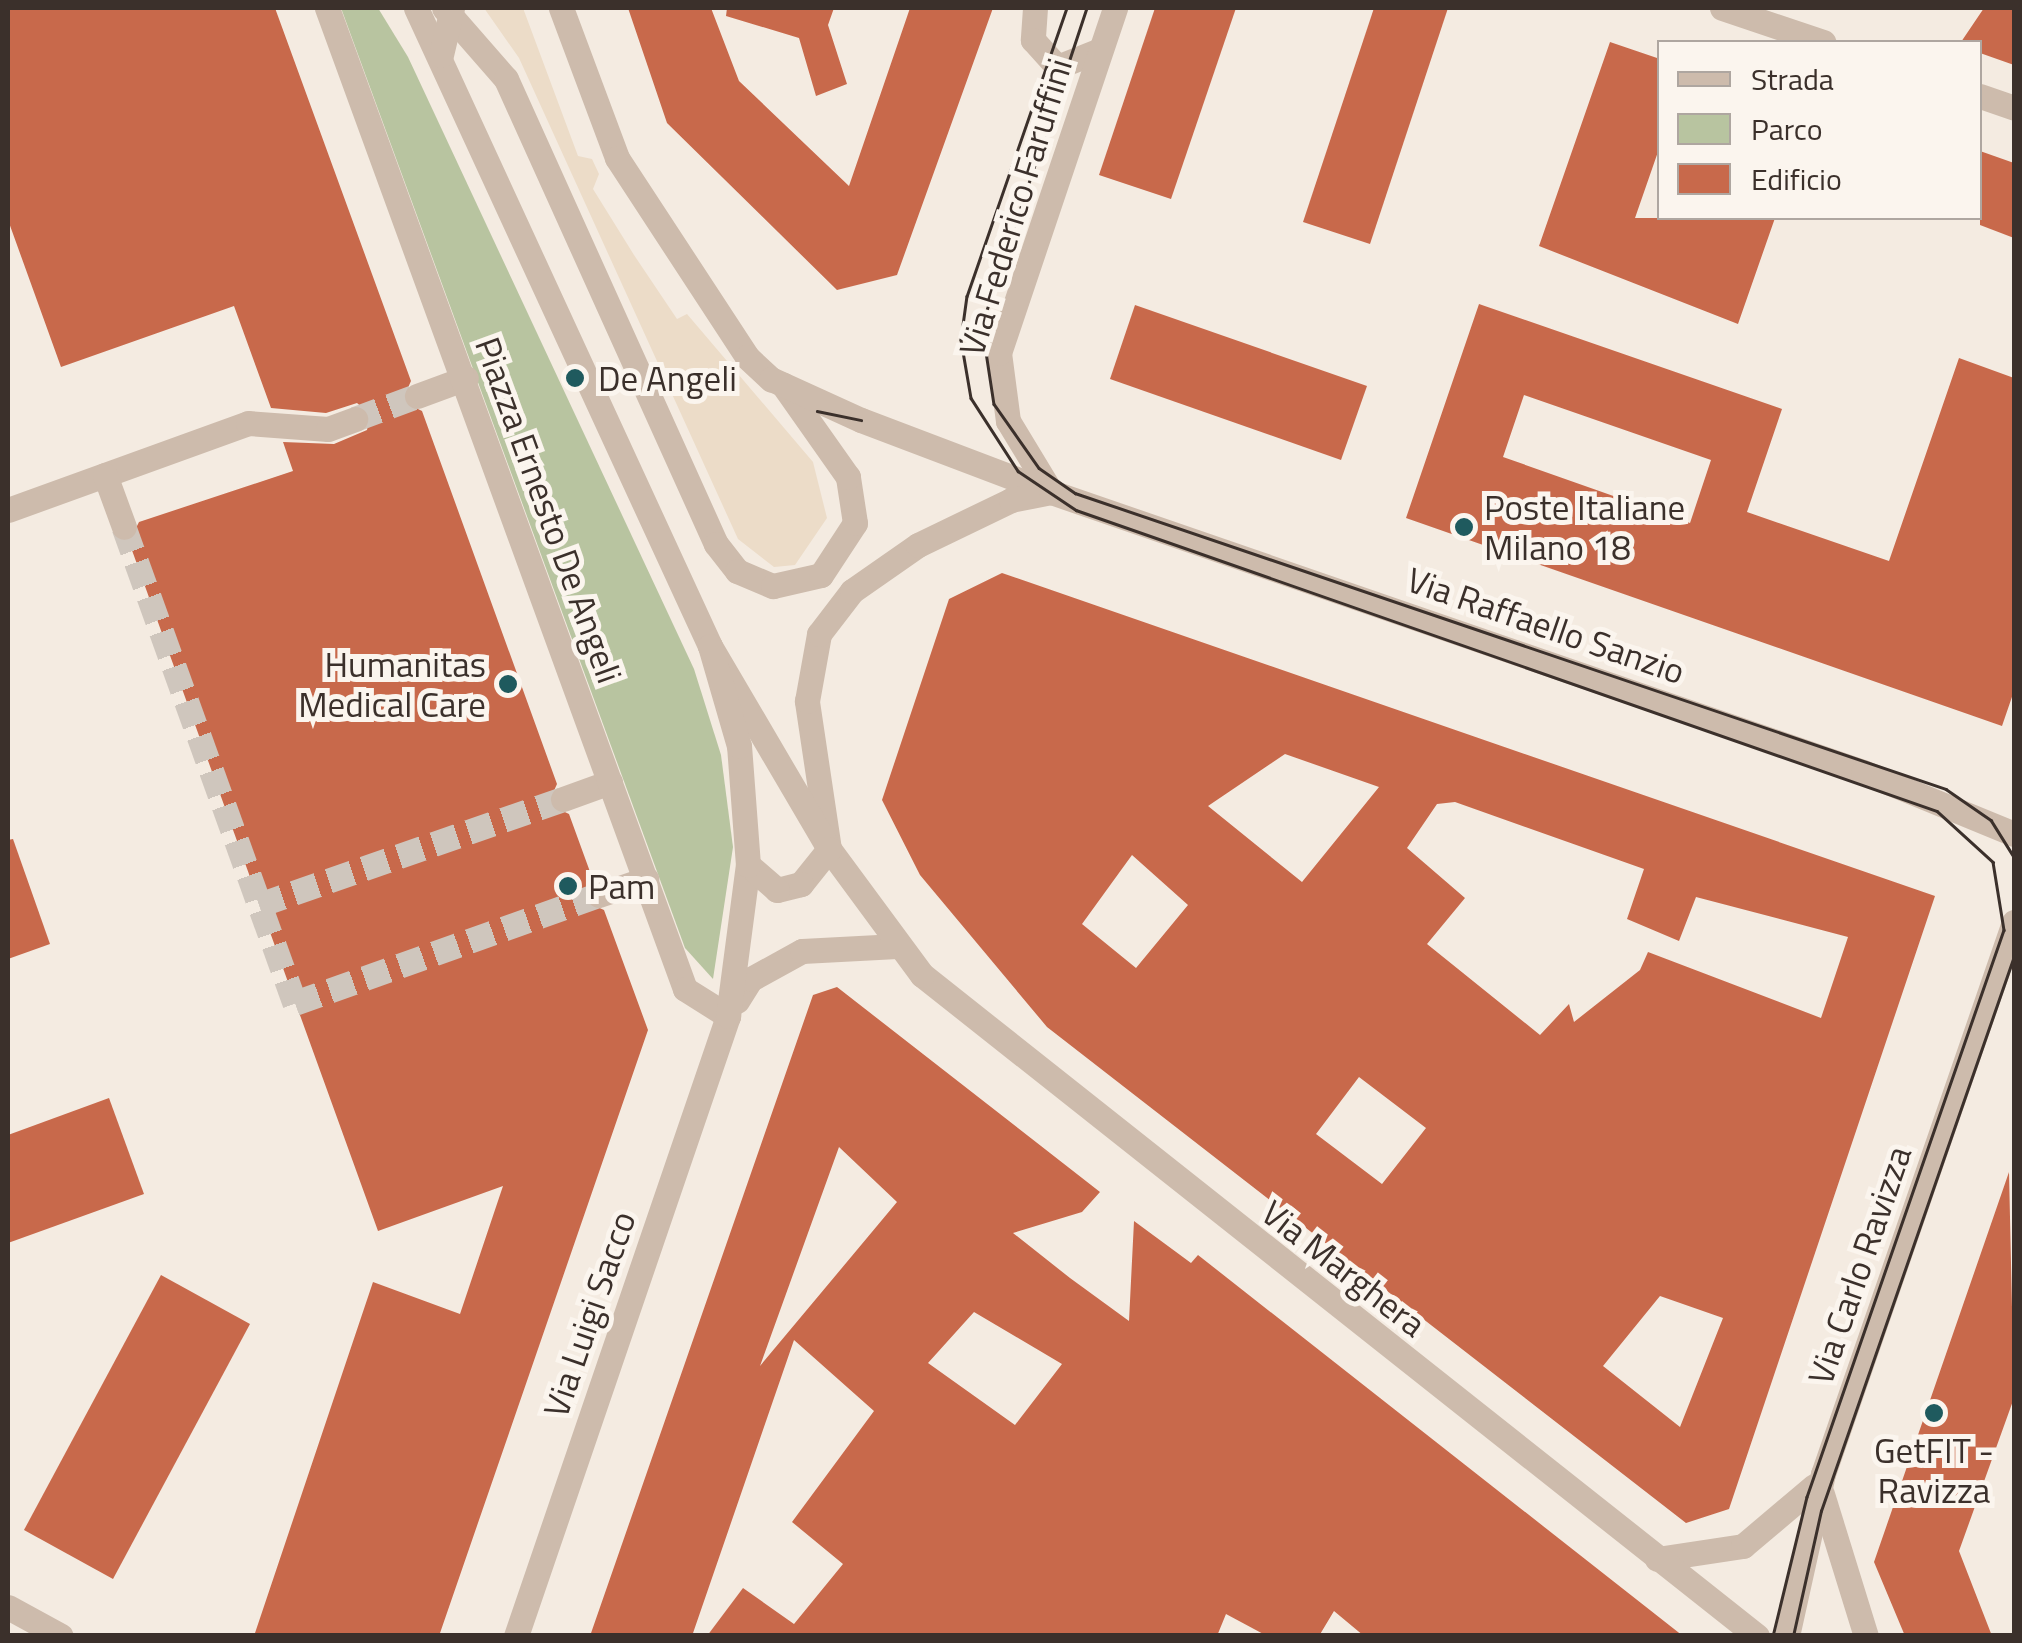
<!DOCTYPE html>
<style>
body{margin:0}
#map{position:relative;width:2022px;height:1643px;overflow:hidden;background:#f4ebe1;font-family:"Titillium Web",sans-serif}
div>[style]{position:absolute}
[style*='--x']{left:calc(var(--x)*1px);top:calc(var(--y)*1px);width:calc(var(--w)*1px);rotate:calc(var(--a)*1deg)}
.green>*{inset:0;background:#b8c4a0}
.plaza>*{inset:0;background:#ecdcc8}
.building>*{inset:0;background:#c8694b}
.pedestrian-tunnel>*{height:25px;margin-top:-12.5px;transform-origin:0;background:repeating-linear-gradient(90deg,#cfc6bd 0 25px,transparent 0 37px)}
.service>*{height:25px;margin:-12.5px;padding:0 12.5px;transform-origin:12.5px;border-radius:12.5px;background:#cdbbac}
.pedestrian>*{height:25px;margin:-12.5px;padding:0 12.5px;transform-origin:12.5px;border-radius:12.5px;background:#cdbbac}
.minor>*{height:25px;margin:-12.5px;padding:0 12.5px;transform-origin:12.5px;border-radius:12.5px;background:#cdbbac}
.tertiary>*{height:25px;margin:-12.5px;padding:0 12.5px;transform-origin:12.5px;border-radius:12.5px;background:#cdbbac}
.tram>*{height:2.5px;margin:-1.25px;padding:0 1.25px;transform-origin:1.25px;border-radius:1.25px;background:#3b302b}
.dots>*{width:28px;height:28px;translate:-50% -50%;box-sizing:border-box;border:5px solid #fbf5ee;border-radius:50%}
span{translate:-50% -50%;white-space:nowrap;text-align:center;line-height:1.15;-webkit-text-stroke:10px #fbf5ee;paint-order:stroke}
.street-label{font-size:35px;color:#3b302b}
.poi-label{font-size:35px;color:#3b302b}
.left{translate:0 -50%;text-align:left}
.right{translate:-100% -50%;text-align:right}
.frame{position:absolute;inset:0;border:10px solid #3b302b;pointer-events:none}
.legend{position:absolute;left:1657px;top:40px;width:325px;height:180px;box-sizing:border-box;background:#fbf5ee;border:2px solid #aea6a0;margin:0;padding:12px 18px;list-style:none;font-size:30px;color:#3b302b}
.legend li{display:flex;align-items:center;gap:20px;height:50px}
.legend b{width:50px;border:2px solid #aea6a0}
</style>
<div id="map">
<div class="green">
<div style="clip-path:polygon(341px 8px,378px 8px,408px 57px,694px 669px,721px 755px,733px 847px,713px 979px,685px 948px)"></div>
</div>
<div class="plaza">
<div style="clip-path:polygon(484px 8px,523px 8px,578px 156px,592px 159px,599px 174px,593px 189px,634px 255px,677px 319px,687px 314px,813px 462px,827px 518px,795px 565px,774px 567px,738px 539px,519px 58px)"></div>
</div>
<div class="building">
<div style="clip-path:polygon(8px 8px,275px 8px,411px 381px,402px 401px,422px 411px,557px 784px,548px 804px,569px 814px,593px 880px,584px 901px,604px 910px,648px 1030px,439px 1636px,254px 1636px,373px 1282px,460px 1314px,503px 1186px,378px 1231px,129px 542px,139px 522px,293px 471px,283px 442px,334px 444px,367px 430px,370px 414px,357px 403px,326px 413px,271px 408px,234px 306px,61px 367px,8px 220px)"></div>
<div style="clip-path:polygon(628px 8px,711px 8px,739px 81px,849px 186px,910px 8px,993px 8px,897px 275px,837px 290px,667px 123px)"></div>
<div style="clip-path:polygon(727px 8px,834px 8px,828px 25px,847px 84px,816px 96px,799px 38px,726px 16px)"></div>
<div style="clip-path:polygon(1155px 8px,1236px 8px,1171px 199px,1099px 175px)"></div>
<div style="clip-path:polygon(1374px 8px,1448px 8px,1370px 244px,1303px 222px)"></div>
<div style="clip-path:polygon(1984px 8px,2014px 8px,2014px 65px,1980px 53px,1980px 42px,1961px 42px)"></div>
<div style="clip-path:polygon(1610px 42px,1660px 59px,1660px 146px,1635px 218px,1775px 218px,1738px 324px,1539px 246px)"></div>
<div style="clip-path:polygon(1980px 151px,2014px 163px,2014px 238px,1980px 225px)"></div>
<div style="clip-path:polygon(evenodd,1479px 304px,1782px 409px,1747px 512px,1889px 561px,1959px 358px,2014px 378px,2014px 691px,2002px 726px,1406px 518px,1479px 304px,1524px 395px,1711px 460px,1690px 523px,1503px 457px,1524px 395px)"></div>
<div style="clip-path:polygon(1135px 305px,1367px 386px,1341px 460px,1110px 379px)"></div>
<div style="clip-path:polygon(evenodd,1002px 573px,1935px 896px,1729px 1509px,1686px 1523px,1047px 1027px,920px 875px,882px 800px,949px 599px,1002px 573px,1285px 754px,1379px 787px,1302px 882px,1208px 806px,1285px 754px,1002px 573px,1455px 802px,1644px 869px,1627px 919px,1679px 941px,1696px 897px,1848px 937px,1821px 1018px,1648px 952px,1640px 970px,1574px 1022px,1569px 1004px,1540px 1035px,1427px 944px,1465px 898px,1407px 848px,1437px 804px,1455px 802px,1002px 573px,1132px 855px,1188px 905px,1136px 968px,1082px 924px,1132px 855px,1002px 573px,1359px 1077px,1426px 1128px,1382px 1184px,1316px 1134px,1359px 1077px,1002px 573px,1660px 1296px,1723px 1318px,1680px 1427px,1603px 1366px,1660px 1296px)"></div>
<div style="clip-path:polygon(13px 839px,50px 944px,8px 959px,8px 840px)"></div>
<div style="clip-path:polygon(evenodd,837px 987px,1100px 1192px,1082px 1212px,1013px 1233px,1070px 1278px,1129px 1321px,1134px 1221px,1191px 1263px,1198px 1255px,1683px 1636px,1364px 1636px,1334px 1611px,1319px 1636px,1267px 1636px,1226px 1614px,1217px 1636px,707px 1636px,743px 1588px,794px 1624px,843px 1564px,792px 1522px,874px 1411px,794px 1340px,692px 1636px,590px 1636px,813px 995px,837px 987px,839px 1147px,897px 1202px,760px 1366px,839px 1147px,837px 987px,974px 1312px,1062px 1364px,1015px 1425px,928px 1363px,974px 1312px)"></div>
<div style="clip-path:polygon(109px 1098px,144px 1194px,8px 1243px,8px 1135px)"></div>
<div style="clip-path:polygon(2009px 1172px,2014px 1398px,1959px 1551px,1992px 1636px,1905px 1636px,1874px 1562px)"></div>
<div style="clip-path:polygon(161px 1275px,250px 1324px,113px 1579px,24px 1530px)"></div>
</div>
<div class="pedestrian-tunnel">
<div style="--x:355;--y:419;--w:66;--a:-20.4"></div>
<div style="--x:124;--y:527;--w:506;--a:70.24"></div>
<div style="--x:295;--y:1003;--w:323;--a:-19.6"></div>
<div style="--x:259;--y:905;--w:322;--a:-19.2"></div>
</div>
<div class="service">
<div style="--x:444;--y:8;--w:94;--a:48.9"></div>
<div style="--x:506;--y:79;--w:510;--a:65.7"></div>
<div style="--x:716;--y:544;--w:34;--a:52"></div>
<div style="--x:737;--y:571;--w:39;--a:23"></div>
<div style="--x:773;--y:586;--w:49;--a:-12.9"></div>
<div style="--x:821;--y:575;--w:62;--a:-56.8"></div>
<div style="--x:855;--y:523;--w:47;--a:-98.7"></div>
<div style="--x:848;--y:477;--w:113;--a:-125.2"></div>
<div style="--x:561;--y:8;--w:160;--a:69.5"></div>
<div style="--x:617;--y:158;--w:238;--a:56.8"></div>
<div style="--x:747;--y:357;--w:33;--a:43"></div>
<div style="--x:771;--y:379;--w:99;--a:24.5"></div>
<div style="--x:861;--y:420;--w:203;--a:20.8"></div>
<div style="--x:1035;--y:8;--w:32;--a:94"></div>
<div style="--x:1033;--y:40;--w:36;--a:48"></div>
<div style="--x:1057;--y:67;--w:46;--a:-21.6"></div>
<div style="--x:8;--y:510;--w:255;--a:-19.9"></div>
</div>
<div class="pedestrian">
<div style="--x:417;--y:396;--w:52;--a:-20.2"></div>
<div style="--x:248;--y:423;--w:80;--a:4.3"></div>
<div style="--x:328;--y:429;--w:29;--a:-20"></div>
<div style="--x:105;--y:475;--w:55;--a:69.9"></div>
<div style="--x:563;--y:799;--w:50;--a:-19.9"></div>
<div style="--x:599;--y:895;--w:50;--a:-18.8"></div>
</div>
<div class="minor">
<div style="--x:327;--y:8;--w:1044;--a:69.95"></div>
<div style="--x:685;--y:989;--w:51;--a:32.1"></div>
<div style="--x:1722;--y:8;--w:107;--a:18.6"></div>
<div style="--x:1980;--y:96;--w:36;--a:19"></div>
<div style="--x:1051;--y:492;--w:83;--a:-121.2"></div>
<div style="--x:1008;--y:421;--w:69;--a:-97.5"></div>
<div style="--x:999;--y:353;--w:364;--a:-71.4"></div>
<div style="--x:737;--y:1001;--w:26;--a:-58"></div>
<div style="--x:751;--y:979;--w:58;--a:-28.8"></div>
<div style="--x:802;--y:951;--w:95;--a:-3"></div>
<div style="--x:1822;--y:1494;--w:149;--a:72.8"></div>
<div style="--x:1657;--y:1559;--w:87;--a:-8.6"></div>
<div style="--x:1743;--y:1546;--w:93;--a:-40.2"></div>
<div style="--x:8;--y:1607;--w:60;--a:28.7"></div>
<div style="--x:516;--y:1636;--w:655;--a:-71.12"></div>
<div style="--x:728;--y:1016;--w:152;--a:-82.5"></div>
<div style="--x:1757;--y:1636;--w:1065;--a:-141.63"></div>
<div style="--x:922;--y:975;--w:157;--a:-126.4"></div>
<div style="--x:829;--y:849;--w:150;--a:-98.5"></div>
<div style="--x:807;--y:701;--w:68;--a:-79.8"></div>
<div style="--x:819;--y:634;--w:54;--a:-52.5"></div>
<div style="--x:852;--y:591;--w:80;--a:-34.9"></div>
<div style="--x:918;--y:545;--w:103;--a:-25.8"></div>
<div style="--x:1011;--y:500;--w:41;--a:-11.3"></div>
<div style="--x:1051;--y:492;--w:859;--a:19.03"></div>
<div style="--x:1863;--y:772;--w:163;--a:22.3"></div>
<div style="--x:1787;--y:1636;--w:166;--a:-77.5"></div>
<div style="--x:1823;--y:1474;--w:584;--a:-70.91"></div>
</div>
<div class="tertiary">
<div style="--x:416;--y:8;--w:702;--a:65.26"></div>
<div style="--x:710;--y:646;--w:235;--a:59.6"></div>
<div style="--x:829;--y:849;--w:45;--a:128.7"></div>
<div style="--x:801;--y:884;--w:25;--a:166"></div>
<div style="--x:777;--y:890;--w:38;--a:-139"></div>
<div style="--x:748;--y:865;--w:119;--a:-94.3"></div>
<div style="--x:739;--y:746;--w:104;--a:-106.2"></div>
<div style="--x:441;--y:55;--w:48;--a:-76.8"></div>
</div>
<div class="tram">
<div style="--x:1067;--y:8;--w:305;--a:109.1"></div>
<div style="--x:967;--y:296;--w:44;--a:97.8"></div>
<div style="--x:961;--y:340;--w:59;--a:80.2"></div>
<div style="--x:971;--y:398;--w:87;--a:57.2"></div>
<div style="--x:1018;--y:471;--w:70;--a:33.9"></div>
<div style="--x:1076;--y:510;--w:912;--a:19.27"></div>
<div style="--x:1937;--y:811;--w:76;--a:42.3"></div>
<div style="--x:1993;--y:862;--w:69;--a:80.8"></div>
<div style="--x:2004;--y:930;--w:600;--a:109.16"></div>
<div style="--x:1807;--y:1497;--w:143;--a:103.7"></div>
<div style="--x:1087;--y:8;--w:335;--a:108.3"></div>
<div style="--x:982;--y:326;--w:79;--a:81.3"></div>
<div style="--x:994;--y:404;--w:78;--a:54.9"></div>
<div style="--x:1039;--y:468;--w:44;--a:34.8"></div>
<div style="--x:1075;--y:493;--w:920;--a:18.77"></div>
<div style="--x:1946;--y:789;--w:55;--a:34.6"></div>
<div style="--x:1991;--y:820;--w:44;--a:58.1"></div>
<div style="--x:817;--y:411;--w:45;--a:11.6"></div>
<div style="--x:1793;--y:1636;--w:128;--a:-77.4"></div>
<div style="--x:1821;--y:1511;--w:588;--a:-70.82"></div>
</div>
<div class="dots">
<div style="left:575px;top:378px;background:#1f5a5e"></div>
<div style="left:1464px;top:527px;background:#1f5a5e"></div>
<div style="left:508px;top:684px;background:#1f5a5e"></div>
<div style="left:568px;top:886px;background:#1f5a5e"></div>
<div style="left:1934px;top:1413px;background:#1f5a5e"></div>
</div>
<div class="street-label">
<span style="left:1015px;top:207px;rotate:-73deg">Via Federico Faruffini</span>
<span style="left:549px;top:510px;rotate:70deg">Piazza Ernesto De Angeli</span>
<span style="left:1546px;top:625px;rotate:19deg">Via Raffaello Sanzio</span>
<span style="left:1859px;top:1265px;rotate:-71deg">Via Carlo Ravizza</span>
<span style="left:1344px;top:1268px;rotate:38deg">Via Marghera</span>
<span style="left:589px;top:1314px;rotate:-71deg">Via Luigi Sacco</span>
</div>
<div class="poi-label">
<span class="left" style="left:598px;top:378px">De Angeli</span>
<span class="left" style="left:1484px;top:527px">Poste Italiane<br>Milano 18</span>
<span class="right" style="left:486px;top:684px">Humanitas<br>Medical Care</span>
<span class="left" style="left:588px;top:886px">Pam</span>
<span style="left:1934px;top:1470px">GetFIT -<br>Ravizza</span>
</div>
<div class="frame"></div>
<ul class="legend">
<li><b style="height:12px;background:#cdbbac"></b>Strada</li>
<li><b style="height:28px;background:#b8c4a0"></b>Parco</li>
<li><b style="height:28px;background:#c8694b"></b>Edificio</li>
</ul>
</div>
